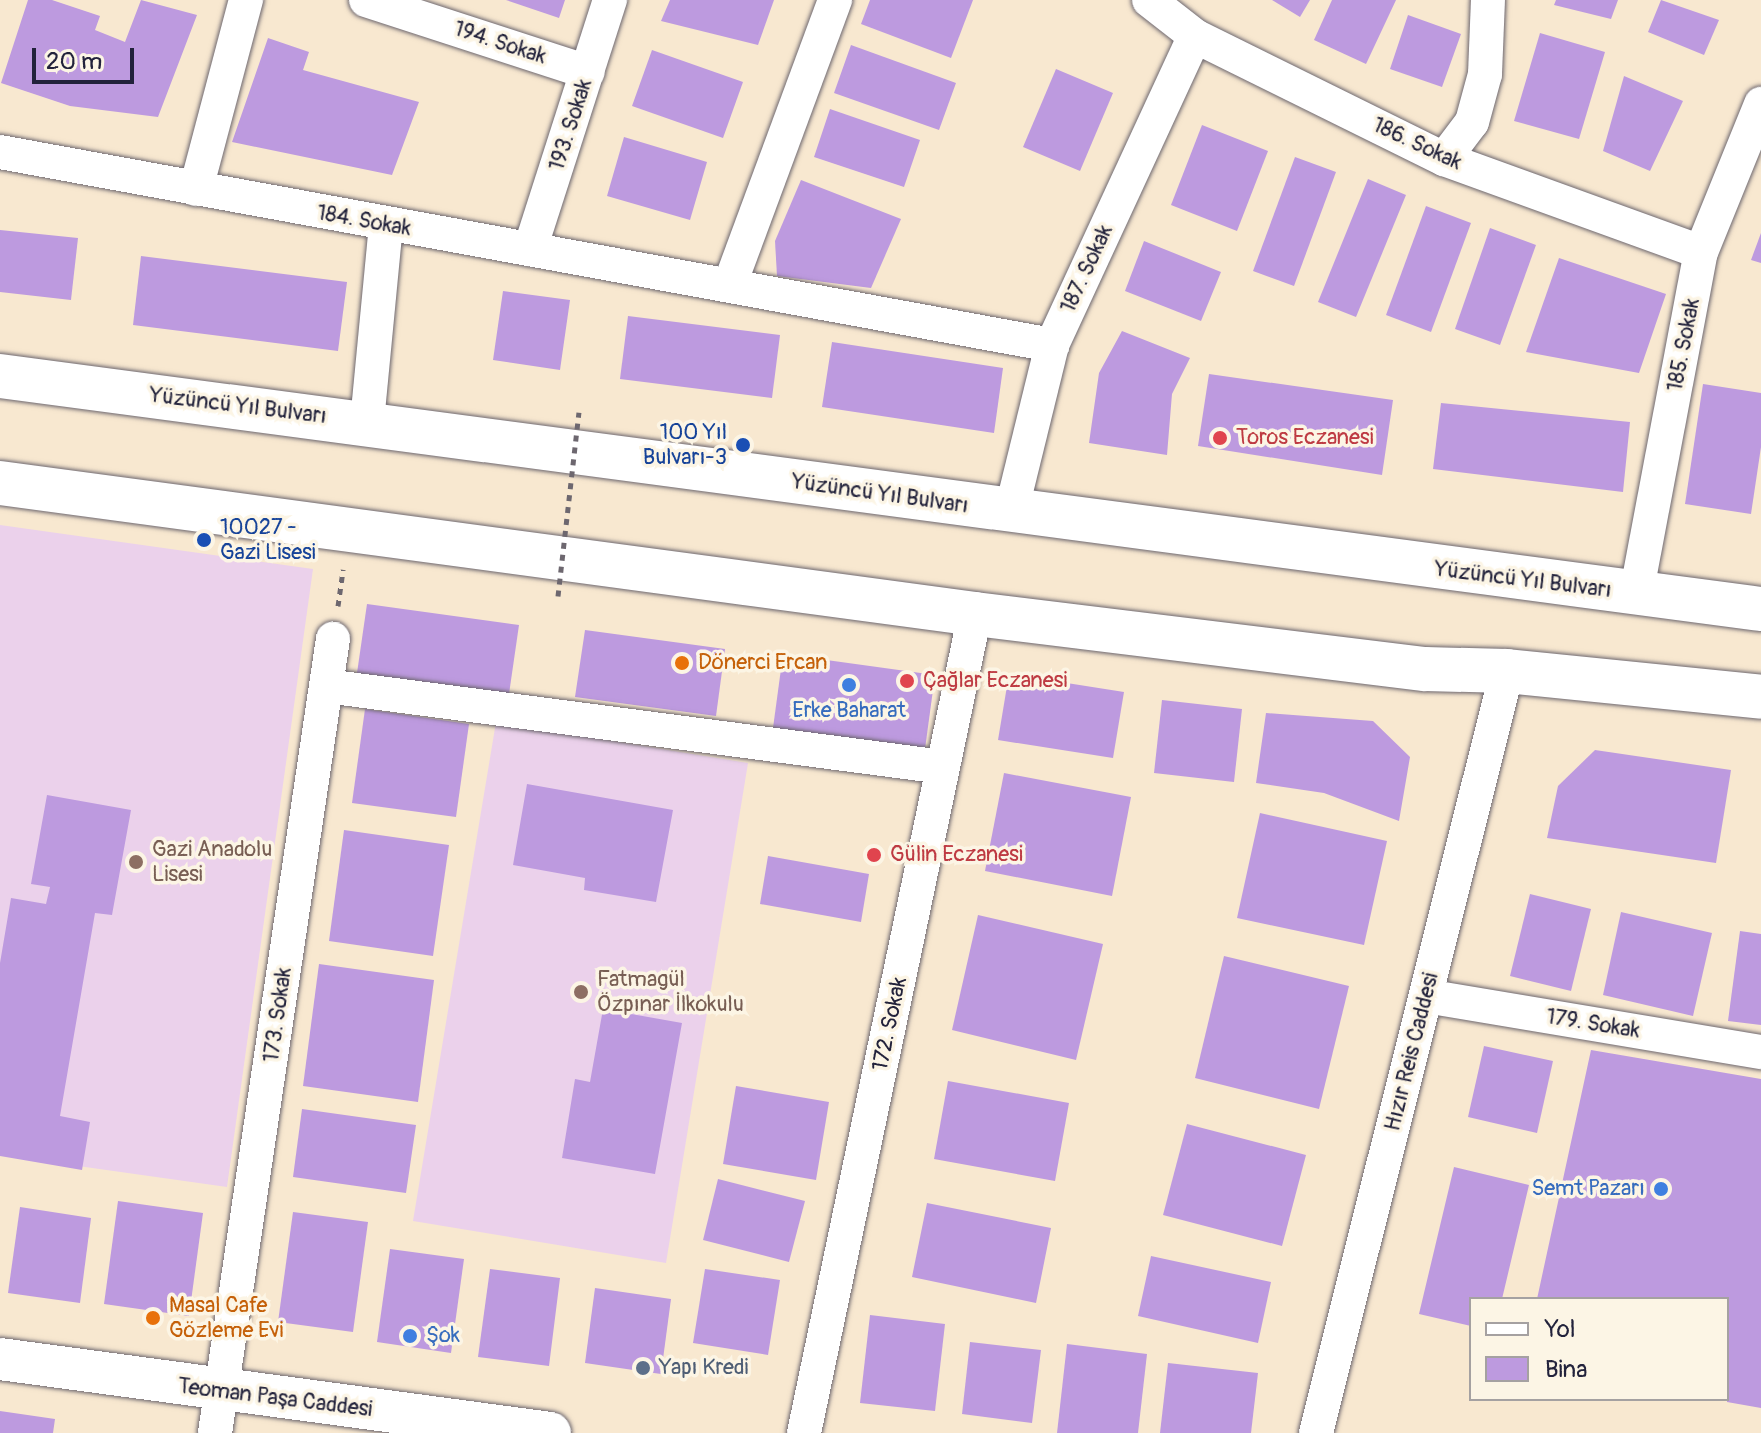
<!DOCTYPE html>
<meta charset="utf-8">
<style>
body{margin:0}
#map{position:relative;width:1761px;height:1433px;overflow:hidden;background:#f8e8d0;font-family:Pangolin,sans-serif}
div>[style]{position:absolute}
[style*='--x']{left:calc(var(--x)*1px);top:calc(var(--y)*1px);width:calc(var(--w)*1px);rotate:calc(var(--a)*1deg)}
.built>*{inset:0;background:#ebd1eb}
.building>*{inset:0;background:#bd9adf}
.path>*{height:5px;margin-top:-2.5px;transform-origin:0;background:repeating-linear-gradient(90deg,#6d676f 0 6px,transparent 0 12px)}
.roads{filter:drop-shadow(0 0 2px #6d676f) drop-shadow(0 0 2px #6d676f)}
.minor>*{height:34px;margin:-17px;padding:0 17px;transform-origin:17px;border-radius:17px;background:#fff}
.tertiary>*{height:42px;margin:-21px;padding:0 21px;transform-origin:21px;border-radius:21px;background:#fff}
.primary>*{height:44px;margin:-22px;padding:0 22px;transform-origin:22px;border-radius:22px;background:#fff}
.path-bridge>*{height:5px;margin-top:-2.5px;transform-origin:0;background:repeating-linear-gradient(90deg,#6d676f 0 6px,transparent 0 12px)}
.dots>*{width:22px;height:22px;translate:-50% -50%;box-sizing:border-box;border:4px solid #fcf5e5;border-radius:50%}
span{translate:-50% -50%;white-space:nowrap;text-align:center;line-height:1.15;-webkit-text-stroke:7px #fcf5e5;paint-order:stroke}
.street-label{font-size:22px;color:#22223b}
.transit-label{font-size:22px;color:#164399}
.right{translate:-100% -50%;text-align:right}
.left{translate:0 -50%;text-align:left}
.health-label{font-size:22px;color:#be3a42}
.food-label{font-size:22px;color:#c56008}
.shop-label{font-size:22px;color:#366cbe}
.education-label{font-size:22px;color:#785e54}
.service-label{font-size:22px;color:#4e5e75}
.legend{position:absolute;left:1469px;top:1297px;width:260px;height:104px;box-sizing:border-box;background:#fcf5e5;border:2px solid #a5a1a1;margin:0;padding:10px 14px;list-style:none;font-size:24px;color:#22223b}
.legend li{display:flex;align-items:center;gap:16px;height:40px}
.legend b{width:40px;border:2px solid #a5a1a1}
.scale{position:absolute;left:32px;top:48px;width:102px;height:36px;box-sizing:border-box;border:4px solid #22223b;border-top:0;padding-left:10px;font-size:24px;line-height:28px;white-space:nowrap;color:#22223b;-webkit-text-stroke:6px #fcf5e5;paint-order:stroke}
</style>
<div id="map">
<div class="built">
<div style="clip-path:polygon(0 525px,313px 569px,227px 1187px,0 1155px)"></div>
<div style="clip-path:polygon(496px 722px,748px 763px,666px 1263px,413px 1221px)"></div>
</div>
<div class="building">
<div style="clip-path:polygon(28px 0,52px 0,100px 16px,95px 30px,125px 42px,141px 0,197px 15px,158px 117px,70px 106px,1px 83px)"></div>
<div style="clip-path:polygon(506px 0,565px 0,559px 18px)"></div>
<div style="clip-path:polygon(670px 0,774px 0,758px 45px,661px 21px)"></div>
<div style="clip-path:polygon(870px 0,973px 0,951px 58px,861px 24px)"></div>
<div style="clip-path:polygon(1272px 0,1310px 0,1300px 17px)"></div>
<div style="clip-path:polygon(1332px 0,1396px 0,1366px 64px,1314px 40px)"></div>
<div style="clip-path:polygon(1556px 0,1618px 0,1611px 19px,1554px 5px)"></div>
<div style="clip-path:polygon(1661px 0,1719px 20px,1704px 55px,1648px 32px)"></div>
<div style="clip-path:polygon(1408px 15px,1461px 34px,1442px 87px,1390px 69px)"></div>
<div style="clip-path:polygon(1540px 33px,1605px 52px,1579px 139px,1514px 121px)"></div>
<div style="clip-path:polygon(268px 38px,309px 52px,303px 70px,419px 102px,392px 175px,232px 142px)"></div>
<div style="clip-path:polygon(851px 45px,956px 83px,939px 130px,834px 93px)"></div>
<div style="clip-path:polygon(652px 50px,743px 82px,723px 138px,632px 106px)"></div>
<div style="clip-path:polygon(1056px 69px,1113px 93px,1080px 171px,1023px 147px)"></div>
<div style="clip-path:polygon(1624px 76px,1683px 101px,1650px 171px,1603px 151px)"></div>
<div style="clip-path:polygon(830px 109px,920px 140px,904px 187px,814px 157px)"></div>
<div style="clip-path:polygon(1202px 125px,1268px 151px,1237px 231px,1171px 205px)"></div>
<div style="clip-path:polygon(624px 137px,707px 162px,690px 220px,607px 196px)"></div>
<div style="clip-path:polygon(1295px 157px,1336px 172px,1294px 286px,1253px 271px)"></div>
<div style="clip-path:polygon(1368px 179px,1406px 195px,1356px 317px,1318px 302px)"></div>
<div style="clip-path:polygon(801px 180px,901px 219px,871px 288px,777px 276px,775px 241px)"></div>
<div style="clip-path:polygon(1426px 206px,1471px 223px,1431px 332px,1386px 315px)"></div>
<div style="clip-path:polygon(1490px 228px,1536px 245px,1500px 345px,1455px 329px)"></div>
<div style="clip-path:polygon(0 230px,78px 238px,71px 300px,0 292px)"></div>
<div style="clip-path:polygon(1761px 233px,1761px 263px,1751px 260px)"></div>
<div style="clip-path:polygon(1144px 241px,1221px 272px,1201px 321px,1125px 291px)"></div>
<div style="clip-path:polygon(141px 256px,347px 282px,338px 351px,133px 325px)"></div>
<div style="clip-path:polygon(1559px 258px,1666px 294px,1639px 373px,1526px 352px)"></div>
<div style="clip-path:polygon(503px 291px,570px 300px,560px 370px,493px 360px)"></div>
<div style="clip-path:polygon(628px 316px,780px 335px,772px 398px,620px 379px)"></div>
<div style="clip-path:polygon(1122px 331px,1190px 358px,1172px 394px,1167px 455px,1089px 443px,1099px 373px)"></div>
<div style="clip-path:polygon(832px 342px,1003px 368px,994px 433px,822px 407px)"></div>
<div style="clip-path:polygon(1209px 374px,1393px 400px,1382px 475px,1198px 446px)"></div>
<div style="clip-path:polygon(1703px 384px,1761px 393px,1761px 447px,1751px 514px,1685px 504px)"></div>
<div style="clip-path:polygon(1441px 403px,1630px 422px,1623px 492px,1433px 469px)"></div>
<div style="clip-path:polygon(367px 604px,519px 625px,509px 694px,357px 673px)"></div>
<div style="clip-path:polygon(585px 630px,725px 649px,716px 716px,575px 697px)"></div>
<div style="clip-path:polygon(783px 654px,935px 675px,925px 749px,773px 728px)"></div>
<div style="clip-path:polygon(1009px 674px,1124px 692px,1113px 758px,998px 740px)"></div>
<div style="clip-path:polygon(1162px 700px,1242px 709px,1234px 782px,1154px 773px)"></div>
<div style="clip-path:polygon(365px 709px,469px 724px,456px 817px,352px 803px)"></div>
<div style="clip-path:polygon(1266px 713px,1373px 721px,1410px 757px,1399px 821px,1324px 793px,1256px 783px)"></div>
<div style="clip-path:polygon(1595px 750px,1731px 770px,1716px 863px,1547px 838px,1558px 786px)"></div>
<div style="clip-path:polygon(1004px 773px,1131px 797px,1112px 896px,985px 871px)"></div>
<div style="clip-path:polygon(527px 784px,673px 810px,656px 902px,584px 890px,585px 878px,513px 865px)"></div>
<div style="clip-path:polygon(47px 795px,131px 810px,112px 915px,95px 913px,60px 1116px,90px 1122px,82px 1170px,0 1156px,0 963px,11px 898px,46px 904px,50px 887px,31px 884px)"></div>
<div style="clip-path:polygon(1260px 813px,1387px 841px,1364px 945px,1237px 918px)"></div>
<div style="clip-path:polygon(344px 830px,449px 845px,433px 956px,329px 941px)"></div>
<div style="clip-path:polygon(768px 856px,869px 874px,861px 922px,760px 904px)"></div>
<div style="clip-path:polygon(1530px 894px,1591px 909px,1571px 991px,1510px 976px)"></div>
<div style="clip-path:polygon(1621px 912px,1712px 933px,1693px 1016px,1603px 995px)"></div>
<div style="clip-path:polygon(978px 915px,1103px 944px,1076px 1060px,952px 1030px)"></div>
<div style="clip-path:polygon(1740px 931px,1761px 934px,1761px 1025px,1728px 1021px)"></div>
<div style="clip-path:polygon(1224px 956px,1349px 986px,1319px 1109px,1195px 1078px)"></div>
<div style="clip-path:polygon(319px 964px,434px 980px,418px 1102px,303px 1086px)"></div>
<div style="clip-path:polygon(603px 1009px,682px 1023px,655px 1174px,562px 1158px,575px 1079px,590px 1082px)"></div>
<div style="clip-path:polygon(1484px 1046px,1553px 1061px,1537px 1133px,1468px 1117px)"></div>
<div style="clip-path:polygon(1591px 1050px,1761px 1079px,1761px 1408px,1727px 1402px,1727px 1299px,1537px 1299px)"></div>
<div style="clip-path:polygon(948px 1081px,1069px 1103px,1055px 1181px,934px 1159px)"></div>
<div style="clip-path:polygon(736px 1086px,829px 1102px,816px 1180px,723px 1164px)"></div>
<div style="clip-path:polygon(302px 1109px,416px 1125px,406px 1193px,293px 1177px)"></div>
<div style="clip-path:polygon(1187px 1124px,1306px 1155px,1282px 1246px,1163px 1215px)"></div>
<div style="clip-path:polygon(1454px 1167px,1529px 1185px,1502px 1299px,1471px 1299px,1471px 1326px,1419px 1314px)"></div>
<div style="clip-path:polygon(718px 1179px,805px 1201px,789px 1262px,703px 1240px)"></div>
<div style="clip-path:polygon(118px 1201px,203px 1213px,189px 1316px,104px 1304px)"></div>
<div style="clip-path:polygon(927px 1203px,1051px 1228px,1036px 1303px,912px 1277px)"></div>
<div style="clip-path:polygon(20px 1207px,91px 1218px,80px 1303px,8px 1293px)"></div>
<div style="clip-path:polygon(293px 1212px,368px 1222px,353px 1332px,278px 1322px)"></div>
<div style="clip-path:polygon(390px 1249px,464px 1259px,451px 1353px,377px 1342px)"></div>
<div style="clip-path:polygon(1151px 1256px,1271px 1282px,1258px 1343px,1138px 1316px)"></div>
<div style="clip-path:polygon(490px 1269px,560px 1278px,549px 1366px,478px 1357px)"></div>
<div style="clip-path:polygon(705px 1269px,780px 1280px,768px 1355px,693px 1343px)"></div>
<div style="clip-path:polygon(595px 1288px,671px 1299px,661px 1374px,585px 1363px)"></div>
<div style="clip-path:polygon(870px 1315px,945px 1324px,935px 1411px,860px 1403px)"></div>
<div style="clip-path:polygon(970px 1342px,1041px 1350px,1032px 1423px,962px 1414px)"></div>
<div style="clip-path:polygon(1067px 1344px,1147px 1354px,1138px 1433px,1057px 1433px)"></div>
<div style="clip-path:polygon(1168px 1363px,1258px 1373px,1251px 1433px,1160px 1433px)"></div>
<div style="clip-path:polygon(0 1411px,55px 1419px,53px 1433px,0 1433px)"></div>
</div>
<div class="path">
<div style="--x:338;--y:606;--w:37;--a:-82"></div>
</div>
<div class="roads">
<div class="minor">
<div style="--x:366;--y:0;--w:233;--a:18"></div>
<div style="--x:1149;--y:0;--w:58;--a:38"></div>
<div style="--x:1195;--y:36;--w:278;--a:26.3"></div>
<div style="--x:1444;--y:159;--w:273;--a:19.9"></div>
<div style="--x:0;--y:152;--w:1070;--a:10.4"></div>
<div style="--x:1444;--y:159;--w:46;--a:-52.9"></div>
<div style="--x:1472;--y:122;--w:50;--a:-74.8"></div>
<div style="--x:1485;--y:74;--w:74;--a:-87.7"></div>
<div style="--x:196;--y:189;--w:196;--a:-75.2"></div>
<div style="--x:530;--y:249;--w:262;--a:-72.2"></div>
<div style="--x:730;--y:284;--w:303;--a:-69.7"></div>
<div style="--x:367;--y:422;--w:198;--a:-84.5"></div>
<div style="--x:1011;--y:512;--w:172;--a:-76.2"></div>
<div style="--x:1052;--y:345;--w:340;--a:-65.2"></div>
<div style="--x:1636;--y:595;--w:349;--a:-79.3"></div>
<div style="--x:1701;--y:252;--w:160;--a:-67.9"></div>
<div style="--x:326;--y:686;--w:622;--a:7.48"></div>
<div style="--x:1426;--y:996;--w:340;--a:9.5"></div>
<div style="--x:215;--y:1433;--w:803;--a:-81.55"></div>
<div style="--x:804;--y:1433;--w:837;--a:-78.21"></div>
<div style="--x:1316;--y:1433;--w:786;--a:-75.93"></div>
</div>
<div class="tertiary">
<div style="--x:0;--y:1359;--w:555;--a:7.66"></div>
</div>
<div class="primary">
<div style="--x:0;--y:376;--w:1776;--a:7.54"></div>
<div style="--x:0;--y:483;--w:984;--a:7.65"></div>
<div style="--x:975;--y:614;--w:453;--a:7"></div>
<div style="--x:1425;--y:669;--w:82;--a:1.4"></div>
<div style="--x:1507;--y:671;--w:255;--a:5.8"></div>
</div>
</div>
<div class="path-bridge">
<div style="--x:558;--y:596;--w:185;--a:-83.5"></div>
</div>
<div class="dots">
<div style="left:1220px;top:438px;background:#e0444e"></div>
<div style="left:743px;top:445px;background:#1a4fb4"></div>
<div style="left:204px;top:540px;background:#1a4fb4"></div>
<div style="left:682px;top:663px;background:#e8710a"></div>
<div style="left:907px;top:681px;background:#e0444e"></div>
<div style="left:849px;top:685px;background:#3f7fe0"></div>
<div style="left:874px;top:855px;background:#e0444e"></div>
<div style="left:136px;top:862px;background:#8d6e63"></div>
<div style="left:581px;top:992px;background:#8d6e63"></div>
<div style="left:1661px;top:1189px;background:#3f7fe0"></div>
<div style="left:153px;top:1318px;background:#e8710a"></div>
<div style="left:410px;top:1336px;background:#3f7fe0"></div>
<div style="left:643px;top:1368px;background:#5c6f8a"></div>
</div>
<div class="street-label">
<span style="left:500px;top:43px;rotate:18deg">194. Sokak</span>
<span style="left:571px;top:125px;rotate:-72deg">193. Sokak</span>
<span style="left:1417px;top:144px;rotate:25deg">186. Sokak</span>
<span style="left:364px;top:221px;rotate:10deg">184. Sokak</span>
<span style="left:1087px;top:269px;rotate:-65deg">187. Sokak</span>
<span style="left:1684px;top:345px;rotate:-79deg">185. Sokak</span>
<span style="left:238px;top:406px;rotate:7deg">Yüzüncü Yıl Bulvarı</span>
<span style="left:880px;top:494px;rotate:8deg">Yüzüncü Yıl Bulvarı</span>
<span style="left:1523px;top:580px;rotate:7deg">Yüzüncü Yıl Bulvarı</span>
<span style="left:278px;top:1015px;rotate:-82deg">173. Sokak</span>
<span style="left:890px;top:1024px;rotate:-78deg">172. Sokak</span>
<span style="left:1593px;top:1024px;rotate:9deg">179. Sokak</span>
<span style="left:1412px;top:1052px;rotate:-76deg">Hızır Reis Caddesi</span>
<span style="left:275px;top:1398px;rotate:7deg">Teoman Paşa Caddesi</span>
</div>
<div class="transit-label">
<span class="right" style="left:727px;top:445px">100 Yıl<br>Bulvarı-3</span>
<span class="left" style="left:220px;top:540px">10027 -<br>Gazi Lisesi</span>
</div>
<div class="health-label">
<span class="left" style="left:1236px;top:438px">Toros Eczanesi</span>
<span class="left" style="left:923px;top:681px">Çağlar Eczanesi</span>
<span class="left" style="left:890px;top:855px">Gülin Eczanesi</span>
</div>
<div class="food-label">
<span class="left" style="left:698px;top:663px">Dönerci Ercan</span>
<span class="left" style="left:169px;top:1318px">Masal Cafe<br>Gözleme Evi</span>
</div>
<div class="shop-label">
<span style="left:849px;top:711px">Erke Baharat</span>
<span class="right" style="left:1645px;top:1189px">Semt Pazarı</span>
<span class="left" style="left:426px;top:1336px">Şok</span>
</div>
<div class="education-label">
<span class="left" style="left:152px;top:862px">Gazi Anadolu<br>Lisesi</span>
<span class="left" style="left:597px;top:992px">Fatmagül<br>Özpınar İlkokulu</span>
</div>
<div class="service-label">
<span class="left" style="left:659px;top:1368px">Yapı Kredi</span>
</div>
<ul class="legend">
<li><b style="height:10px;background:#fff"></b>Yol</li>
<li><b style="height:22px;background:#bd9adf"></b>Bina</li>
</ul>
<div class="scale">20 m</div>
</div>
